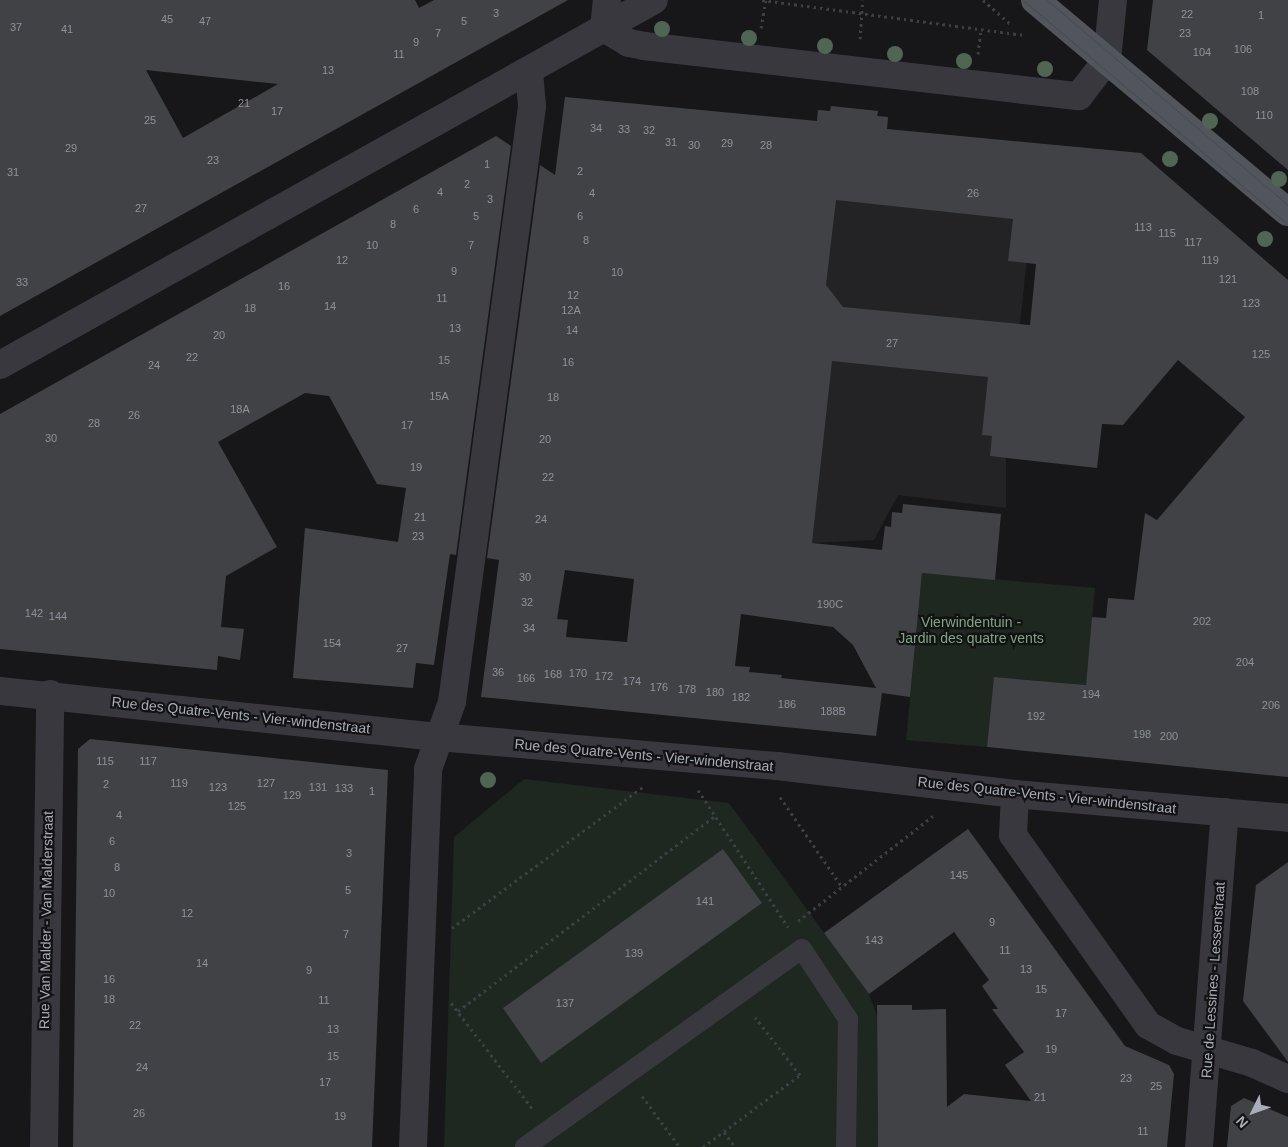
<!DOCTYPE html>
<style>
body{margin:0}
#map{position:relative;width:1288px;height:1147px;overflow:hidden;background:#171719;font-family:Helvetica,sans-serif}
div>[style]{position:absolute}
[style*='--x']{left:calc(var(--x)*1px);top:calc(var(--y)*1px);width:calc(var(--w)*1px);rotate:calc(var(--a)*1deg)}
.built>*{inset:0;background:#232326}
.green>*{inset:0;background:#1e2720}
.building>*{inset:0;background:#414246}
.path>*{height:3px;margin-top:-1.5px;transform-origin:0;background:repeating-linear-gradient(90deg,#3e3f45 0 2.5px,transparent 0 6.5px)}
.service>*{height:20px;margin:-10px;padding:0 10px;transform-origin:10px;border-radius:10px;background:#38383e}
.pedestrian>*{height:28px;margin:-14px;padding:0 14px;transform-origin:14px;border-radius:14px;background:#38383e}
.minor>*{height:28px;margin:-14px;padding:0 14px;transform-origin:14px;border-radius:14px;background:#38383e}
.primary>*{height:28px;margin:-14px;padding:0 14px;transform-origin:14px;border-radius:14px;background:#53555d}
.tram>*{height:1px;margin:-0.5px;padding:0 0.5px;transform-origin:0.5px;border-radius:0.5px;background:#4a4c53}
.trees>*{width:16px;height:16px;margin:-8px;border-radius:50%;background:#506553}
span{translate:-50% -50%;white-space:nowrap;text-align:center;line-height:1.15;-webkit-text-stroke:4.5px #121214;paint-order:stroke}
.number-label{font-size:11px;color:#8e929c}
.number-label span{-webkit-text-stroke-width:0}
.park-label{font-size:14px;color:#7fa582}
.street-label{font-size:14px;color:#a8adb9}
.north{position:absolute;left:1228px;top:1087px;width:50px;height:50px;-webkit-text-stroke:4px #121214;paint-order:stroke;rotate:228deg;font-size:14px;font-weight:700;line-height:20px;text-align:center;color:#a8adb9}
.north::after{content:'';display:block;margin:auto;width:18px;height:22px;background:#a8adb9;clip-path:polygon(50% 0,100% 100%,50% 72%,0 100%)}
</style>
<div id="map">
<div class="built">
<div style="clip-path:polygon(831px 106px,878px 111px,877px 116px,888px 117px,887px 129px,1039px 144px,1006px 457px,1006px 508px,898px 495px,874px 540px,813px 543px,812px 548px,774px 265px,789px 118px,817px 122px,818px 110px,830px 111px)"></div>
</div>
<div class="green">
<div style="clip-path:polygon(922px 573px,1095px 588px,1086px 685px,995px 677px,987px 747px,906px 740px)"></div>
<div style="clip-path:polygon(524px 779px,729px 803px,869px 994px,877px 1016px,878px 1147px,444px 1147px,454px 837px)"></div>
</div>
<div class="building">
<div style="clip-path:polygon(evenodd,0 0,415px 0,419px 8px,434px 0,568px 0,0 316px,0 0,146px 70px,278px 84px,183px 138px,146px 70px)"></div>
<div style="clip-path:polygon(1153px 0,1288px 0,1288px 170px,1147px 50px)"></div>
<div style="clip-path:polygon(evenodd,565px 97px,817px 121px,818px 110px,830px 111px,831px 106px,878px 111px,877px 116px,888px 117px,887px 129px,1141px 153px,1288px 280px,1288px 777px,987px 747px,994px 677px,1086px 685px,1092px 617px,1106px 618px,1108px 598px,1134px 600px,1145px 513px,1157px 520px,1245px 417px,1178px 360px,1123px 425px,1102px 424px,1097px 468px,990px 456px,992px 436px,982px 435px,988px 377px,832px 361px,812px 543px,882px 550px,885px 526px,891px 527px,892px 512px,902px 513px,903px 504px,1001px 514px,995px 580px,922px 573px,910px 697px,882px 693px,876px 736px,481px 697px,499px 560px,487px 558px,540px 165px,555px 175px,565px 97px,836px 200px,1013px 219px,1008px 261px,1036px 264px,1030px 325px,843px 307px,826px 285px,836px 200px,565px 97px,565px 570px,634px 579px,627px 642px,566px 637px,568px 620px,557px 619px,565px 570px,565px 97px,741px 614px,833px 627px,853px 645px,876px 688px,781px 678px,782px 675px,749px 672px,750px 667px,735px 666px,741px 614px)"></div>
<div style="clip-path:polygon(496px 136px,511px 146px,456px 555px,450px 554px,434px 665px,416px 663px,413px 688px,293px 678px,305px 528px,398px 542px,406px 488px,377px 484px,329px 396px,305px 393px,218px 442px,277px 547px,226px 576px,221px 627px,244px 629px,240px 660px,218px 656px,217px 670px,0 649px,0 414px)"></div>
<div style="clip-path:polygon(90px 739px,388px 770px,372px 1147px,73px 1147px,78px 749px)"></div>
<div style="clip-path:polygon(968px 829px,1125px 1046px,1169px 1065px,1174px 1074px,1167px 1147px,878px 1147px,877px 1005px,912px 1005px,912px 1010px,946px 1009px,947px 1107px,964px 1094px,1031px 1101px,1005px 1065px,1024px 1052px,992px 1009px,998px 1009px,982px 986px,989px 980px,954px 932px,869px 994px,824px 933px)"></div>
<div style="clip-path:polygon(723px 849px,762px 903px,541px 1063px,503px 1008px)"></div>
<div style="clip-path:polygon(1288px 862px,1288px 1062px,1243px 1001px,1256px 885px)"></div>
<div style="clip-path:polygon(1244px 1098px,1288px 1117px,1288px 1147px,1227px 1147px,1231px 1106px)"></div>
</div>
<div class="path">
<div style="--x:762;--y:0;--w:265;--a:7.6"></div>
<div style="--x:983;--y:0;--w:37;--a:41"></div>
<div style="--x:761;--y:28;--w:28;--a:-80"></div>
<div style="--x:860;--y:39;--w:39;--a:-86"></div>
<div style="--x:978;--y:54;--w:24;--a:-83"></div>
<div style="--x:698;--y:790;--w:164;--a:56.7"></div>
<div style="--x:780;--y:797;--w:109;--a:55.4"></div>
<div style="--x:798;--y:921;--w:171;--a:-37.9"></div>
<div style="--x:452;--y:928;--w:239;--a:-36.5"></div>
<div style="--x:451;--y:1003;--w:133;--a:52.4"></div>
<div style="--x:458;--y:1011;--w:324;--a:-37.2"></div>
<div style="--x:642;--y:1096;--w:62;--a:53.5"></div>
<div style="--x:724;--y:1132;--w:19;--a:54"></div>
<div style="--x:703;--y:1147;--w:121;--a:-36.6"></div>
<div style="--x:800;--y:1075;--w:73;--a:-127.8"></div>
</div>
<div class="service">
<div style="--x:525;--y:1147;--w:340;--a:-35.6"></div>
<div style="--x:802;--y:949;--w:84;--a:56.7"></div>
<div style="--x:848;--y:1019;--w:128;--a:90.9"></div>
</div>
<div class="pedestrian">
<div style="--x:604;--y:28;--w:57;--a:-29.2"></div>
</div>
<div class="minor">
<div style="--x:604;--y:28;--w:29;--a:31"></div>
<div style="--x:629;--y:43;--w:15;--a:11"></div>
<div style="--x:644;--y:46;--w:438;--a:6.6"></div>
<div style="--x:1079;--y:96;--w:46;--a:-52.1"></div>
<div style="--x:1107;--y:60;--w:60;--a:-84.3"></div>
<div style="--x:604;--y:28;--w:28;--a:-84"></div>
<div style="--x:0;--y:365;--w:692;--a:-29.16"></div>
<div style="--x:0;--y:691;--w:440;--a:6"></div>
<div style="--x:438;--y:737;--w:340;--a:4.9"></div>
<div style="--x:777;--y:766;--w:240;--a:6.7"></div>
<div style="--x:1015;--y:794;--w:274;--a:5"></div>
<div style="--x:1015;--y:794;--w:41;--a:92.8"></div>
<div style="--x:1013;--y:835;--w:233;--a:54.6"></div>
<div style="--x:1148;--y:1025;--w:33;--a:29"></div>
<div style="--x:1177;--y:1041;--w:78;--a:16.3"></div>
<div style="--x:1252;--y:1063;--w:39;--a:24"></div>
<div style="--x:44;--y:1147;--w:453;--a:-89.2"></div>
<div style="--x:413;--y:1147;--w:378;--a:-87.7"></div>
<div style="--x:428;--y:769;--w:71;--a:-70.3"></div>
<div style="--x:452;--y:702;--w:601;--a:-82.35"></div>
<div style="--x:532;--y:106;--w:35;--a:-95"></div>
<div style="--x:1199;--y:1147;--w:336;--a:-85.6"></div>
</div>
<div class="primary">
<div style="--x:1035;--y:0;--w:330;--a:40"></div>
</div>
<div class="tram">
<div style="--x:1023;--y:0;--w:348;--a:40.3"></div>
<div style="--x:1047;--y:0;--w:316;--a:40.4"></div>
</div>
<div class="trees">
<div style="left:662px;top:29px"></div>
<div style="left:749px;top:38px"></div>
<div style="left:825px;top:46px"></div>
<div style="left:895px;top:54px"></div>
<div style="left:964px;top:61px"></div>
<div style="left:1045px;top:69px"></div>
<div style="left:1210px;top:121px"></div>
<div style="left:1170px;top:159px"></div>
<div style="left:1279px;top:179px"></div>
<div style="left:1265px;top:239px"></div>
<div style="left:488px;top:780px"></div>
</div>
<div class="number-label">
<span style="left:496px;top:13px">3</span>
<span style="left:1187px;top:14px">22</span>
<span style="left:1261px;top:15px">1</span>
<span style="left:167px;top:19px">45</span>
<span style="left:205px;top:21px">47</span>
<span style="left:464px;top:21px">5</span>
<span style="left:16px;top:27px">37</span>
<span style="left:67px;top:29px">41</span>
<span style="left:438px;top:33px">7</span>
<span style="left:1185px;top:33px">23</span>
<span style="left:416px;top:42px">9</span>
<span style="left:1243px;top:49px">106</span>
<span style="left:1202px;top:52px">104</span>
<span style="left:399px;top:54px">11</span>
<span style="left:328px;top:70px">13</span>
<span style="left:1250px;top:91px">108</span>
<span style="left:244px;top:103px">21</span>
<span style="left:277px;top:111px">17</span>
<span style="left:1264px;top:115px">110</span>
<span style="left:150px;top:120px">25</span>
<span style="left:596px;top:128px">34</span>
<span style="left:624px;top:129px">33</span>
<span style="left:649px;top:130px">32</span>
<span style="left:671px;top:142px">31</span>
<span style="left:727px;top:143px">29</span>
<span style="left:694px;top:145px">30</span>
<span style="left:766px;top:145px">28</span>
<span style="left:71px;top:148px">29</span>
<span style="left:213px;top:160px">23</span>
<span style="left:487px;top:164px">1</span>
<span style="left:580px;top:171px">2</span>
<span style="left:13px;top:172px">31</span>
<span style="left:467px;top:184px">2</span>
<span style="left:440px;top:192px">4</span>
<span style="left:592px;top:193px">4</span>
<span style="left:973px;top:193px">26</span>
<span style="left:490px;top:199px">3</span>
<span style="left:141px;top:208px">27</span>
<span style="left:416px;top:209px">6</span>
<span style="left:476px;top:216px">5</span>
<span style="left:580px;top:216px">6</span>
<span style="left:393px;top:224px">8</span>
<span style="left:1143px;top:227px">113</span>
<span style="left:1167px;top:233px">115</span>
<span style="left:586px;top:240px">8</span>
<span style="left:1193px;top:242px">117</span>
<span style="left:372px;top:245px">10</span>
<span style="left:471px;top:245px">7</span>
<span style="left:342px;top:260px">12</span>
<span style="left:1210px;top:260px">119</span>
<span style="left:454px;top:271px">9</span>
<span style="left:617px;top:272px">10</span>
<span style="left:1228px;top:279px">121</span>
<span style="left:22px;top:282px">33</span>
<span style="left:284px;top:286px">16</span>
<span style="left:573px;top:295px">12</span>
<span style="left:442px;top:298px">11</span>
<span style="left:1251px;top:303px">123</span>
<span style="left:330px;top:306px">14</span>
<span style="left:250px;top:308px">18</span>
<span style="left:571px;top:310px">12A</span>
<span style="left:455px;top:328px">13</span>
<span style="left:572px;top:330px">14</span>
<span style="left:219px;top:335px">20</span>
<span style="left:892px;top:343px">27</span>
<span style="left:1261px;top:354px">125</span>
<span style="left:192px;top:357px">22</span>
<span style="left:444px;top:360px">15</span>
<span style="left:568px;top:362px">16</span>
<span style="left:154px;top:365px">24</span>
<span style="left:439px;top:396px">15A</span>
<span style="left:553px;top:397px">18</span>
<span style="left:240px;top:409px">18A</span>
<span style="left:134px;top:415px">26</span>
<span style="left:94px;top:423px">28</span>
<span style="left:407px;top:425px">17</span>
<span style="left:51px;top:438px">30</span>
<span style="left:545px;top:439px">20</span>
<span style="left:416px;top:467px">19</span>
<span style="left:548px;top:477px">22</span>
<span style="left:420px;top:517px">21</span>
<span style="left:541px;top:519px">24</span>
<span style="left:418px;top:536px">23</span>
<span style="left:525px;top:577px">30</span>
<span style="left:527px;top:602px">32</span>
<span style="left:830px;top:604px">190C</span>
<span style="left:34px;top:613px">142</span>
<span style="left:58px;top:616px">144</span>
<span style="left:1202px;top:621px">202</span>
<span style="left:529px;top:628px">34</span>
<span style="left:332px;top:643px">154</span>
<span style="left:402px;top:648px">27</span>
<span style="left:1245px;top:662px">204</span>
<span style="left:498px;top:672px">36</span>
<span style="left:578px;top:673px">170</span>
<span style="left:553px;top:674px">168</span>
<span style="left:604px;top:676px">172</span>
<span style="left:526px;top:678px">166</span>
<span style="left:632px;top:681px">174</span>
<span style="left:659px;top:687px">176</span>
<span style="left:687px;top:689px">178</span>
<span style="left:715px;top:692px">180</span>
<span style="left:1091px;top:694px">194</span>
<span style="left:741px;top:697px">182</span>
<span style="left:787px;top:704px">186</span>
<span style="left:1271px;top:705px">206</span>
<span style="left:833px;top:711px">188B</span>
<span style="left:1036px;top:716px">192</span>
<span style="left:1142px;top:734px">198</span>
<span style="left:1169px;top:736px">200</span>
<span style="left:105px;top:761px">115</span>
<span style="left:148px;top:761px">117</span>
<span style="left:179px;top:783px">119</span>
<span style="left:266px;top:783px">127</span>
<span style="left:106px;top:784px">2</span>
<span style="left:218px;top:787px">123</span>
<span style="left:318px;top:787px">131</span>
<span style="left:344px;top:788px">133</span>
<span style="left:372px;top:791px">1</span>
<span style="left:292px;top:795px">129</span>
<span style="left:237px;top:806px">125</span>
<span style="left:119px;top:815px">4</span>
<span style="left:112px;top:841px">6</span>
<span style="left:349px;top:853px">3</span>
<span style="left:117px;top:867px">8</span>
<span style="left:959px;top:875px">145</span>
<span style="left:348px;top:890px">5</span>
<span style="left:109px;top:893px">10</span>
<span style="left:705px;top:901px">141</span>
<span style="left:187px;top:913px">12</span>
<span style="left:992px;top:922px">9</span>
<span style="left:346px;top:934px">7</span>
<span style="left:874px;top:940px">143</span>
<span style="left:1005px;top:950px">11</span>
<span style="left:634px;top:953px">139</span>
<span style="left:202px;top:963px">14</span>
<span style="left:1026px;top:969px">13</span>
<span style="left:309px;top:970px">9</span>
<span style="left:109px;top:979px">16</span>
<span style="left:1041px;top:989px">15</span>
<span style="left:109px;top:999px">18</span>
<span style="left:324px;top:1000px">11</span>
<span style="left:565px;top:1003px">137</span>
<span style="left:1061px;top:1013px">17</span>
<span style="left:135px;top:1025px">22</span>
<span style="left:333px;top:1029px">13</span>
<span style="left:1051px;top:1049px">19</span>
<span style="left:333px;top:1056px">15</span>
<span style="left:142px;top:1067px">24</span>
<span style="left:1126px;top:1078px">23</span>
<span style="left:325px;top:1082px">17</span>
<span style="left:1156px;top:1086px">25</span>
<span style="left:1040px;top:1097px">21</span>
<span style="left:139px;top:1113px">26</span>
<span style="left:340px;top:1116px">19</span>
<span style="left:1143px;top:1131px">11</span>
</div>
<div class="park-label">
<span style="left:971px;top:630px">Vierwindentuin -<br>Jardin des quatre vents</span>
</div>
<div class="street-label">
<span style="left:241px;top:715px;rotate:6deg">Rue des Quatre-Vents - Vier-windenstraat</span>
<span style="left:644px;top:755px;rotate:5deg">Rue des Quatre-Vents - Vier-windenstraat</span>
<span style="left:1047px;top:795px;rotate:6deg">Rue des Quatre-Vents - Vier-windenstraat</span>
<span style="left:46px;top:920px;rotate:-89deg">Rue Van Malder - Van Malderstraat</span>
<span style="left:1213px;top:980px;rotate:-86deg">Rue de Lessines - Lessenstraat</span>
</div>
<div class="north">N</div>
</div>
